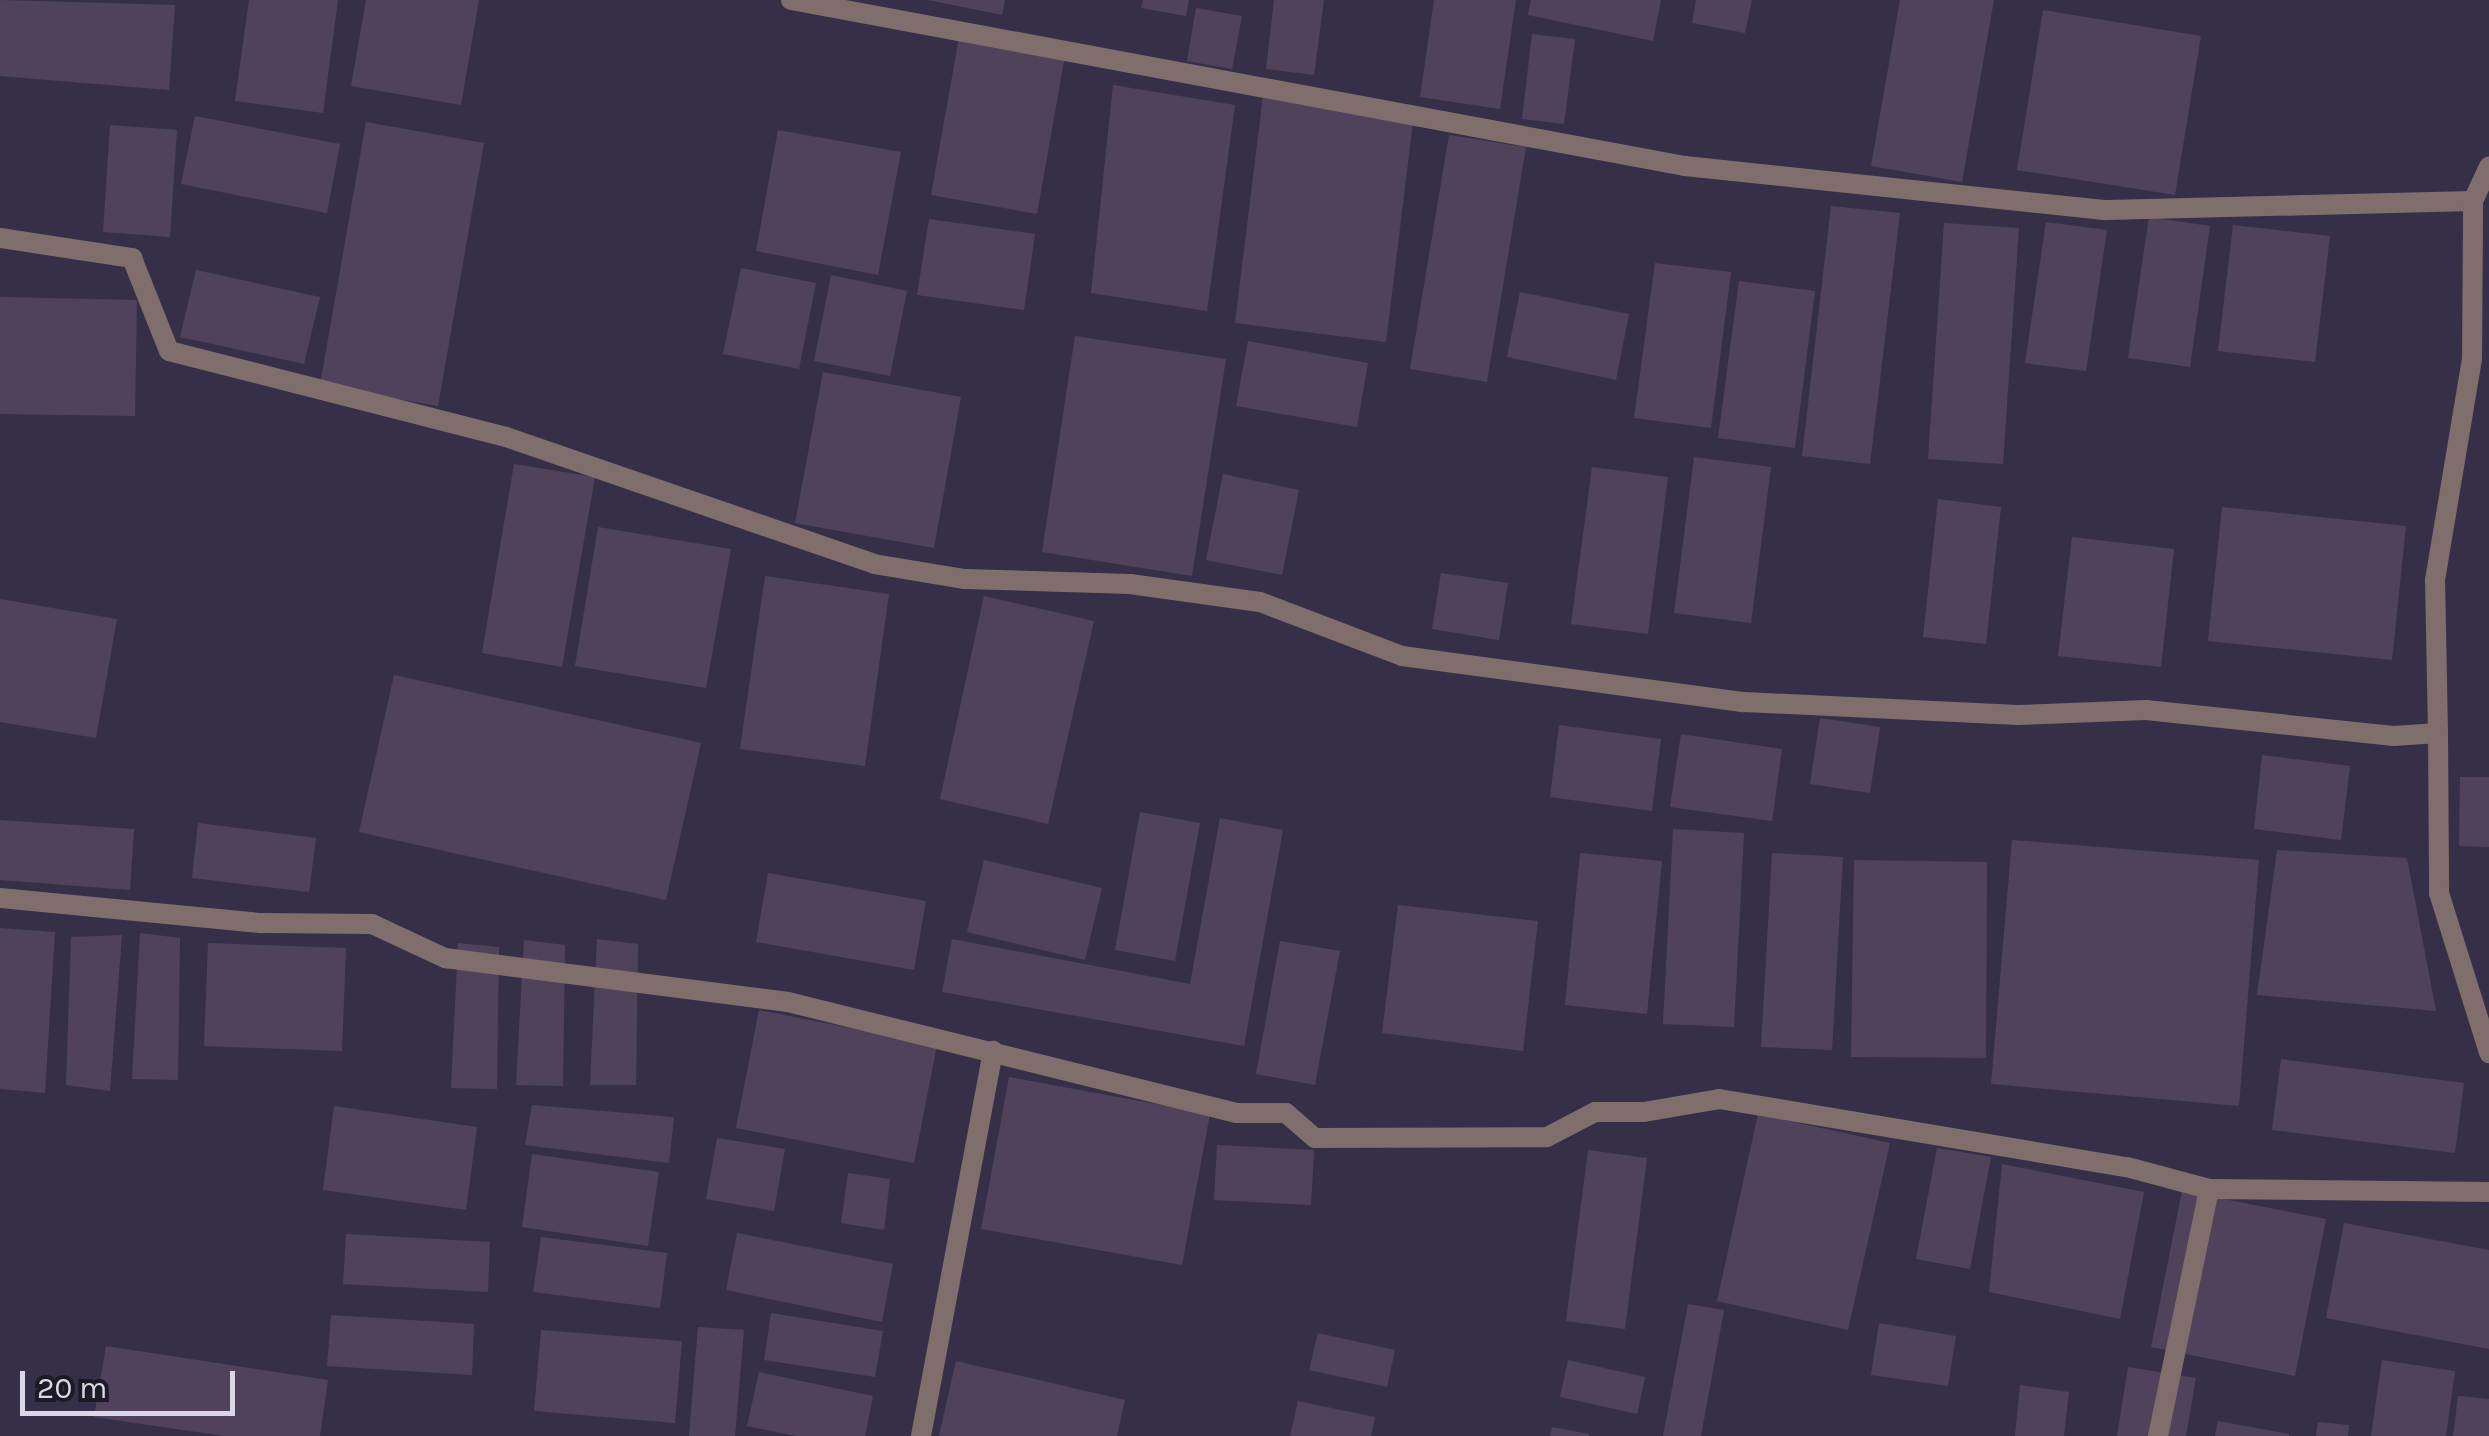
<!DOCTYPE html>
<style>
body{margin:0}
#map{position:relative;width:2489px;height:1436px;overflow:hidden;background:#353048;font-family:Karla,sans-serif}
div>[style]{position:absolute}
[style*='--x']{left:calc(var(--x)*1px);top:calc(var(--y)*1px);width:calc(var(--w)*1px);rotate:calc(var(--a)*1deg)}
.building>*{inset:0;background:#51425c}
.minor>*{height:20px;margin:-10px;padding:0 10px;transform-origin:10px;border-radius:10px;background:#7f6e6c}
span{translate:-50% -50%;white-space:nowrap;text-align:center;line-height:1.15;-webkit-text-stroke:10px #1c1a25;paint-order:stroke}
.scale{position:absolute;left:20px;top:1371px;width:215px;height:45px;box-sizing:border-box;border:5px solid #dad8e7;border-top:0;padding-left:12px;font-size:30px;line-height:35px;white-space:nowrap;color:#dad8e7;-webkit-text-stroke:8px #1c1a25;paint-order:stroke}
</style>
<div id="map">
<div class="building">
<div style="clip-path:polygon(0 0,175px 5px,169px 90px,0 76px)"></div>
<div style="clip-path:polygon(249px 0,338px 0,323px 113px,235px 101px)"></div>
<div style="clip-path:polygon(366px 0,479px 0,461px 105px,351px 86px)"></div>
<div style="clip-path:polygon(928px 0,1005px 0,1002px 15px)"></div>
<div style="clip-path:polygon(1143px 0,1189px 0,1186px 16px,1141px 8px)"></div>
<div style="clip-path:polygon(1274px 0,1324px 0,1314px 75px,1266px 69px)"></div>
<div style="clip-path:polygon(1434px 0,1516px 0,1500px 109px,1420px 97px)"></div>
<div style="clip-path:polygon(1531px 0,1661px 0,1653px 41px,1528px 15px)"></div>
<div style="clip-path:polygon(1696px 0,1752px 0,1745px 33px,1692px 23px)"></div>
<div style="clip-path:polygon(1900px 0,1994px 0,1962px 182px,1871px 166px)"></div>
<div style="clip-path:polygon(1196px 8px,1242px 16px,1232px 69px,1187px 61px)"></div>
<div style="clip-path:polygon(2043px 10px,2201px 36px,2175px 195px,2017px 170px)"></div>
<div style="clip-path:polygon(960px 32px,1066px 50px,1037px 214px,931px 195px)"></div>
<div style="clip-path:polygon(1532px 34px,1575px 39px,1564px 124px,1522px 119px)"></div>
<div style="clip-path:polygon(1113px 85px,1235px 105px,1207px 311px,1091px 293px)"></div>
<div style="clip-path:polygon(1263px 96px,1414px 114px,1386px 342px,1235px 323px)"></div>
<div style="clip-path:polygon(195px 116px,340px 144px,327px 213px,181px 184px)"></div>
<div style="clip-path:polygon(366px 122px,484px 143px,438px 406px,320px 385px)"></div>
<div style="clip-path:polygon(110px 125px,177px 130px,170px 237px,103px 232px)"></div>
<div style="clip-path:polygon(778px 130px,901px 152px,878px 275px,756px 251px)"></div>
<div style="clip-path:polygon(1449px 135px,1526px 147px,1487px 382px,1410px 369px)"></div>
<div style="clip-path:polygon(1831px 206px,1900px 213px,1870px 464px,1802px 456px)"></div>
<div style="clip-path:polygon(2149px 217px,2210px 226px,2190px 367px,2128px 358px)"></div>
<div style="clip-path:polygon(929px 219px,1035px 234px,1024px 310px,917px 295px)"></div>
<div style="clip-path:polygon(2046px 222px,2107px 230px,2086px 371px,2025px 363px)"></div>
<div style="clip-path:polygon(1944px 223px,2019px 228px,2003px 464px,1928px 459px)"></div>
<div style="clip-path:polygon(2233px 225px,2330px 236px,2315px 362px,2218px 351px)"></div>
<div style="clip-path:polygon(1655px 263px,1731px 272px,1711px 428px,1634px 418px)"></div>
<div style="clip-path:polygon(741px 268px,816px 283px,799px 369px,723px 354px)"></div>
<div style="clip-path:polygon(196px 270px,320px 297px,304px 364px,180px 337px)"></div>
<div style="clip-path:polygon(831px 275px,907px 291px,890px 376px,814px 361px)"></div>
<div style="clip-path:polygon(1739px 281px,1815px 291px,1795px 448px,1718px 438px)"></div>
<div style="clip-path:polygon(1520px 292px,1629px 314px,1616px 380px,1507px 357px)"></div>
<div style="clip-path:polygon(0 297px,137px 300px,135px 416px,0 414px)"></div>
<div style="clip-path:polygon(1075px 336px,1226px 359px,1192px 576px,1042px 552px)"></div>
<div style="clip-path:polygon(1248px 341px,1368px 363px,1357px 427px,1236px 406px)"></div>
<div style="clip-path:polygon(823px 372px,961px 397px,934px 548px,795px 523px)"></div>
<div style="clip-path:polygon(1694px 457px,1771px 467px,1751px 623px,1674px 613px)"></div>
<div style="clip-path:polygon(514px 464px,595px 477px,562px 667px,482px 653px)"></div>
<div style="clip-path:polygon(1592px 467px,1668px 477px,1648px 634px,1571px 624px)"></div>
<div style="clip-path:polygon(1223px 474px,1299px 490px,1282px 575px,1206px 560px)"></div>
<div style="clip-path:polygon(1938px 499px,2001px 507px,1986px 644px,1923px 637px)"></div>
<div style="clip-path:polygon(2222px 507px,2406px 526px,2392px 660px,2208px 641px)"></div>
<div style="clip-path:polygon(598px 527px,731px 549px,706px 688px,575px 666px)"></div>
<div style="clip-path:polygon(2072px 537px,2174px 549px,2161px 667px,2058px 656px)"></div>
<div style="clip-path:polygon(1441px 573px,1508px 583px,1499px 640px,1432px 629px)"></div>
<div style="clip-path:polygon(765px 576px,889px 594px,865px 766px,740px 749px)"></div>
<div style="clip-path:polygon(984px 596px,1094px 621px,1048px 824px,940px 799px)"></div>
<div style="clip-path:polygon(0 599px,117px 619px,96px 738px,0 722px)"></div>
<div style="clip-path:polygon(394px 675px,701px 743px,666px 900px,359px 832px)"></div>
<div style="clip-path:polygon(1820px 718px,1880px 727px,1870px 793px,1810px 784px)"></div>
<div style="clip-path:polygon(1559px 725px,1661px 739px,1652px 811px,1550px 797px)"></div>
<div style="clip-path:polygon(1681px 734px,1782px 749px,1772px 821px,1670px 807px)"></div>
<div style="clip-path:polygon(2262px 755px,2350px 766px,2341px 840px,2254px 829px)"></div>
<div style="clip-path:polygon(2460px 777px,2489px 777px,2489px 847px,2459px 846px)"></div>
<div style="clip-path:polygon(1140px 812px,1200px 823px,1175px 961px,1115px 950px)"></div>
<div style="clip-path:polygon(1220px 818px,1283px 830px,1244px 1046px,942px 992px,952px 939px,1190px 984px)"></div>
<div style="clip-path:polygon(0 820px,134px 829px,130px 890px,0 880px)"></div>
<div style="clip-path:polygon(198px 823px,316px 838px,309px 892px,192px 878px)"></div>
<div style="clip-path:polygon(1673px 829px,1744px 833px,1734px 1027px,1663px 1024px)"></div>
<div style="clip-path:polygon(2012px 840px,2259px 860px,2239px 1106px,1991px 1084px)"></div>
<div style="clip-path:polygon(2277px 850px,2407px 858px,2436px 1011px,2257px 995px)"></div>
<div style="clip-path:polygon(1580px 853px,1662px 861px,1647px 1014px,1565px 1005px)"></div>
<div style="clip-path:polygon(1772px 853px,1843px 857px,1832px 1050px,1761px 1047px)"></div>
<div style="clip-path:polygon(984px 860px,1102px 888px,1085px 960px,967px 932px)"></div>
<div style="clip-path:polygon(1854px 860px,1987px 862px,1986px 1058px,1851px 1057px)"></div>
<div style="clip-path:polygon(768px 873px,926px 901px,914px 970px,756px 942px)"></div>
<div style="clip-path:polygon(1398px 905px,1538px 921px,1523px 1051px,1382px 1033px)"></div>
<div style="clip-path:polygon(0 928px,55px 932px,45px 1093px,0 1089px)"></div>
<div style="clip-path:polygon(140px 933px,180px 938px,178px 1080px,132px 1079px)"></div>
<div style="clip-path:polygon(122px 935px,110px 1091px,66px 1085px,71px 937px)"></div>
<div style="clip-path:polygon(597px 939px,638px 944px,636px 1085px,590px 1085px)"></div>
<div style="clip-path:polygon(524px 940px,565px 945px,563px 1086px,516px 1085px)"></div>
<div style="clip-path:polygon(1280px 941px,1340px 951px,1315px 1085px,1256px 1074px)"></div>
<div style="clip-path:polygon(208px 943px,346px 948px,342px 1051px,204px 1046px)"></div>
<div style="clip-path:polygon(458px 943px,499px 947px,497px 1089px,451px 1088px)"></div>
<div style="clip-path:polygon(759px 1010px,937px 1045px,914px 1163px,736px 1128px)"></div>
<div style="clip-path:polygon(2281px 1059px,2464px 1083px,2455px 1153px,2272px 1130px)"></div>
<div style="clip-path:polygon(1009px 1077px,1210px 1114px,1182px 1265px,981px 1229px)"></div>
<div style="clip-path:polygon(532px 1105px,674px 1117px,669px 1163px,525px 1145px)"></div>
<div style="clip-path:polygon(334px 1106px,477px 1127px,466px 1210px,323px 1190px)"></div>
<div style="clip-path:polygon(1758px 1114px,1890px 1143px,1848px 1330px,1717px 1301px)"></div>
<div style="clip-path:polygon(717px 1138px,785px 1149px,774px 1211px,706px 1199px)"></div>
<div style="clip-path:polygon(1217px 1145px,1314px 1150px,1311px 1205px,1214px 1200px)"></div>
<div style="clip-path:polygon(1937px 1148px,1991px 1157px,1970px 1269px,1916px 1259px)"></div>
<div style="clip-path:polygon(1588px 1150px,1647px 1158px,1625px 1329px,1566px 1321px)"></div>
<div style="clip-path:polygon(532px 1154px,659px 1172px,648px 1246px,522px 1227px)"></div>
<div style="clip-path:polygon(2002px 1164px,2144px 1192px,2120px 1319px,1989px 1292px)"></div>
<div style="clip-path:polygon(848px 1173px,890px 1179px,884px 1230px,841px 1223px)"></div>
<div style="clip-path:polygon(2182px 1191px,2326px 1219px,2295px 1376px,2151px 1347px)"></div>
<div style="clip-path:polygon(2344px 1223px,2489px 1250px,2489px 1349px,2326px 1318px)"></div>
<div style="clip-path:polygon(737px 1233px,893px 1264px,882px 1322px,726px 1290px)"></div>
<div style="clip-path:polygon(346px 1234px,490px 1242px,488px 1292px,343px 1284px)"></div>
<div style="clip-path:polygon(541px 1237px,667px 1253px,660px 1308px,533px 1292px)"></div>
<div style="clip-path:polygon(1688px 1304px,1724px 1310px,1701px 1436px,1663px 1436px)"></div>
<div style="clip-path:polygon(771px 1313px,883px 1331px,875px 1377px,764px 1360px)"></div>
<div style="clip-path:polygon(331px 1315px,474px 1324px,472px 1375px,327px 1366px)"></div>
<div style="clip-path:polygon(1879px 1323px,1956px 1336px,1948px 1386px,1871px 1375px)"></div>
<div style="clip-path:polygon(698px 1327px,744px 1330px,735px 1436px,689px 1436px)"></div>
<div style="clip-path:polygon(541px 1330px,682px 1341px,675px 1423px,534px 1411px)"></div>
<div style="clip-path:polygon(1318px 1333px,1395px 1350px,1387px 1387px,1309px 1370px)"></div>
<div style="clip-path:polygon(106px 1346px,328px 1380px,320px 1436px,224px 1436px,94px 1417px)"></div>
<div style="clip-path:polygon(1568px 1360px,1645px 1377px,1637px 1414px,1560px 1397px)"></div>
<div style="clip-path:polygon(2382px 1360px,2455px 1371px,2446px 1436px,2371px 1436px)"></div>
<div style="clip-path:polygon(956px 1361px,1125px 1400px,1117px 1436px,939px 1436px)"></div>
<div style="clip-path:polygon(2128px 1367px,2196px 1378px,2186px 1436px,2117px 1436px)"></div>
<div style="clip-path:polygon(759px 1372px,873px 1396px,865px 1436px,796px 1436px,747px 1426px)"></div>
<div style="clip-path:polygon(2020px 1385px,2069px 1392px,2064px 1436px,2015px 1436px)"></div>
<div style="clip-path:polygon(2458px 1396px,2489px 1399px,2489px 1436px,2453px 1436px)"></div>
<div style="clip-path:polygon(1298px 1401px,1375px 1417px,1371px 1436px,1290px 1436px)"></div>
<div style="clip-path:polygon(2218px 1421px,2289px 1434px,2289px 1436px,2215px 1436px)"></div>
<div style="clip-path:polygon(2318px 1422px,2349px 1425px,2348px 1436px,2316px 1436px)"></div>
<div style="clip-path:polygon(1552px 1427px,1589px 1434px,1589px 1436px,1550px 1436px)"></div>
</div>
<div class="minor">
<div style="--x:791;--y:0;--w:909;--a:10.52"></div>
<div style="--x:1685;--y:166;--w:424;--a:6"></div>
<div style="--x:2107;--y:210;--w:366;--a:-1.4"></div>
<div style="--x:2473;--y:201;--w:38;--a:-65"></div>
<div style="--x:0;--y:238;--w:134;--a:8.6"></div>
<div style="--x:132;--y:258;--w:100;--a:68.3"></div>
<div style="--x:169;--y:351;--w:348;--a:14.3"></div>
<div style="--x:506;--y:437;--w:389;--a:19"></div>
<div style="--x:874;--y:564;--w:92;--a:9.4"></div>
<div style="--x:965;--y:579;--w:165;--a:1.7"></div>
<div style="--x:1130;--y:584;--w:131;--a:7.9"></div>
<div style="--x:1260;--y:602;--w:152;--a:20.8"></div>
<div style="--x:1402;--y:656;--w:345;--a:7.7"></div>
<div style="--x:1744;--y:702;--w:274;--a:2.7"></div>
<div style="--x:2018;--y:715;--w:128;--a:-2.2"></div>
<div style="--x:2146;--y:710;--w:249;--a:6"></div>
<div style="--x:2394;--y:736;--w:44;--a:-3.9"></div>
<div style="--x:2438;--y:733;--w:160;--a:89.6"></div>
<div style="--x:2439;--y:893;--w:168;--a:72.6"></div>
<div style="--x:2438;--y:733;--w:153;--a:-91.1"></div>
<div style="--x:2435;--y:580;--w:224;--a:-80.5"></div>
<div style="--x:2472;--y:359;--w:158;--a:-89.6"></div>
<div style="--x:0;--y:898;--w:263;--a:5.5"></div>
<div style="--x:262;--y:923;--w:110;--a:0.5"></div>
<div style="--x:372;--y:924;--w:81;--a:25"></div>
<div style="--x:445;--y:958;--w:346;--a:7.3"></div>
<div style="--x:788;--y:1002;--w:462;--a:13.9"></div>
<div style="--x:1236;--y:1113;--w:50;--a:0"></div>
<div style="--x:1286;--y:1113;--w:38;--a:41"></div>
<div style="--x:1315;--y:1138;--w:232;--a:-0.2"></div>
<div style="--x:1547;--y:1137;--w:54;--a:-27.5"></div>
<div style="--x:1595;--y:1112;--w:49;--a:0"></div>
<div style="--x:1644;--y:1112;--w:76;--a:-9.8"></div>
<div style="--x:1719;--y:1099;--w:414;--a:9.5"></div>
<div style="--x:2127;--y:1167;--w:85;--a:15"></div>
<div style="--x:2209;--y:1189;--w:280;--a:0.6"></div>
<div style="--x:921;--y:1436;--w:392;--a:-79.4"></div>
<div style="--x:2158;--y:1436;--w:252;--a:-78.3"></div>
</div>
<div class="scale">20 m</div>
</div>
